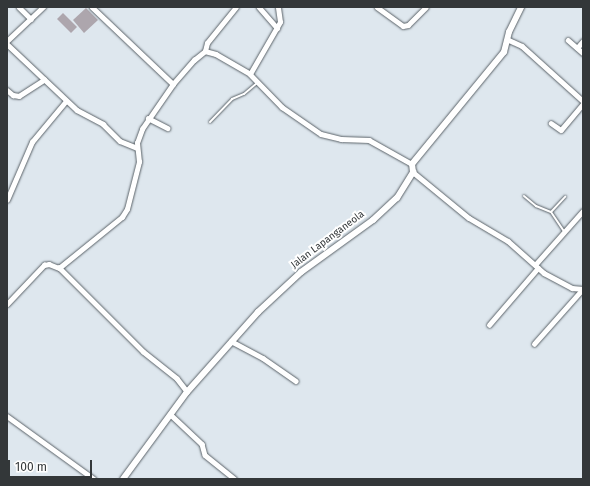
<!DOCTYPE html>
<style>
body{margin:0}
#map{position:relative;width:590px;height:486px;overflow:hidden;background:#dee7ee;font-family:"Fira Sans",sans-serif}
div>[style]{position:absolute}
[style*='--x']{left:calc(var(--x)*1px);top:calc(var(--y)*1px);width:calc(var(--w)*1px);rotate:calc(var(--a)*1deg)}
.building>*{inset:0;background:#ada6ad}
.roads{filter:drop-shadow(0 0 1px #5b6369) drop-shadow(0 0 1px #5b6369)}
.lane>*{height:2px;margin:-1px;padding:0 1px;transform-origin:1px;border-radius:1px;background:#fff}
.street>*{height:4.5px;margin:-2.25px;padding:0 2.25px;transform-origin:2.25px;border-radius:2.25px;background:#fff}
.secondary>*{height:6px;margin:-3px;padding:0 3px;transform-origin:3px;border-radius:3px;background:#fff}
span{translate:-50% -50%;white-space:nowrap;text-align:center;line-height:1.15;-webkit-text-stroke:4px #fff;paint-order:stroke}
.street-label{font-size:10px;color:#333739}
.frame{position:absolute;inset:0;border:8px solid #333739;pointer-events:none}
.scale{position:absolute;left:8px;top:460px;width:84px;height:18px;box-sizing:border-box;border:2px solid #333739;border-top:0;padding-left:5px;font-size:12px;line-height:14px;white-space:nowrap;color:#333739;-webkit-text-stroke:3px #fff;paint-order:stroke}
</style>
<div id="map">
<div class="building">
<div style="clip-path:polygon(86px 8px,98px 20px,84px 33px,73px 20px)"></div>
<div style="clip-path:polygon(63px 13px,77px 27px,71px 33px,57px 19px)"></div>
</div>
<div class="roads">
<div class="lane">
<div style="--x:210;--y:122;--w:32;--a:-46"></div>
<div style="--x:232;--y:99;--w:13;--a:-23"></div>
<div style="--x:244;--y:94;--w:17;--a:-40"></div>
<div style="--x:524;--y:196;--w:16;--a:40"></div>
<div style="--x:536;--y:206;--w:16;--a:22"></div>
<div style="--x:551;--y:212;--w:23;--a:56"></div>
<div style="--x:551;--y:212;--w:21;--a:-47"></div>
</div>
<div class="street">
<div style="--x:19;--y:7;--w:17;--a:45"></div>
<div style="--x:92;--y:7;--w:112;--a:43.5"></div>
<div style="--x:259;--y:7;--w:28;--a:49"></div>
<div style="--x:377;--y:7;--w:32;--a:36"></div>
<div style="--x:403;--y:26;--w:5;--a:-11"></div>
<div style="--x:408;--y:25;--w:25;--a:-45"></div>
<div style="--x:509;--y:40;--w:14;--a:25"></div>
<div style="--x:522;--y:46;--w:82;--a:42"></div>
<div style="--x:568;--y:40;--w:20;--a:41"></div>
<div style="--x:7;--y:41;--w:50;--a:-43.4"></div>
<div style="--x:7;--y:44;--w:96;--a:43.3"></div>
<div style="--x:77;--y:110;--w:30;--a:28"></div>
<div style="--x:103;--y:124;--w:24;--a:45"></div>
<div style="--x:120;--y:141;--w:18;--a:22"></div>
<div style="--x:577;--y:48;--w:9;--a:-49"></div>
<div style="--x:205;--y:51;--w:8;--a:-76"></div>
<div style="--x:207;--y:43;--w:46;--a:-51.1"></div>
<div style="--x:250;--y:74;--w:60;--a:-60"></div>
<div style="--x:280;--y:22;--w:15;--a:-98"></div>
<div style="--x:7;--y:90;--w:8;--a:40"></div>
<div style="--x:13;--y:95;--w:6;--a:9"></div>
<div style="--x:19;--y:96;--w:30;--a:-33"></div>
<div style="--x:148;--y:118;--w:22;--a:27"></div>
<div style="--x:551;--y:123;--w:12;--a:35"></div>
<div style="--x:561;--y:130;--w:34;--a:-50"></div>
<div style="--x:413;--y:172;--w:72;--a:39.4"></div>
<div style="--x:469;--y:218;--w:45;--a:30.5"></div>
<div style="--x:508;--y:241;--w:48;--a:41.6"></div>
<div style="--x:544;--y:273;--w:32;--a:28"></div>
<div style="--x:572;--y:288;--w:11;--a:5"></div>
<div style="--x:7;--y:200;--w:63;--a:-66.7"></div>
<div style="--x:32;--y:142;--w:53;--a:-50.3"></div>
<div style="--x:535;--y:265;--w:72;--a:-48.4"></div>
<div style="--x:7;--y:304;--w:54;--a:-46.5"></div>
<div style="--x:44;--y:265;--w:5;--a:-11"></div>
<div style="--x:49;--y:264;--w:11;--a:22"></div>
<div style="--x:489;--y:325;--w:75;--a:-49.3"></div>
<div style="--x:231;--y:341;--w:36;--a:28"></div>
<div style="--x:263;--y:358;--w:40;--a:34.9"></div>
<div style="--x:534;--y:344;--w:72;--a:-48.4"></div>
<div style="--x:187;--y:392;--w:16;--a:-128"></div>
<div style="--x:177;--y:379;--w:43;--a:-141.5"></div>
<div style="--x:143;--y:352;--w:119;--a:-135"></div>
<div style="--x:59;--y:268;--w:81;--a:-39"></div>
<div style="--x:122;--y:217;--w:9;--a:-58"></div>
<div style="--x:127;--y:209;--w:49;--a:-75.7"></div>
<div style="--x:139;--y:162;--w:19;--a:-96"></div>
<div style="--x:137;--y:143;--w:15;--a:-70"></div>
<div style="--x:142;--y:129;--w:55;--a:-55.4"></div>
<div style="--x:173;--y:84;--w:32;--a:-49"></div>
<div style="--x:194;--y:60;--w:14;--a:-39"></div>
<div style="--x:205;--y:51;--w:11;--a:15"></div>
<div style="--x:216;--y:54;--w:39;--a:30"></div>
<div style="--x:250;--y:74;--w:46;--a:45.9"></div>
<div style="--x:282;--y:107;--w:47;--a:34.7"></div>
<div style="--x:321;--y:134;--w:21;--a:14"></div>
<div style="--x:341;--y:139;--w:28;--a:2"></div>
<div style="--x:369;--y:140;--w:49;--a:29.2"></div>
<div style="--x:170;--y:414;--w:44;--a:43.2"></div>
<div style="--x:202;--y:444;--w:11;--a:75"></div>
<div style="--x:205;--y:455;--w:38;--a:39"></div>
<div style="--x:7;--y:416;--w:107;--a:35.9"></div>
</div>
<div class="secondary">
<div style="--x:123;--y:479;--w:108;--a:-53.7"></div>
<div style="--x:187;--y:392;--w:107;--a:-48.4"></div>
<div style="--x:258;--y:312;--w:59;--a:-42.9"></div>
<div style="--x:301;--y:272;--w:89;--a:-35.8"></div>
<div style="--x:373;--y:220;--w:33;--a:-43"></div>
<div style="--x:397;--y:198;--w:31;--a:-58"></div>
<div style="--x:413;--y:172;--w:8;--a:-97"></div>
<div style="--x:412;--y:164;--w:145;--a:-50.6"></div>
<div style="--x:504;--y:52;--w:21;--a:-76"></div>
<div style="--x:509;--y:32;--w:28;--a:-64"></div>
</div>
</div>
<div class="street-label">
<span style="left:328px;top:240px;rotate:-37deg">Jalan Lapanganeola</span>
</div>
<div class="frame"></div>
<div class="scale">100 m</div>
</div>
